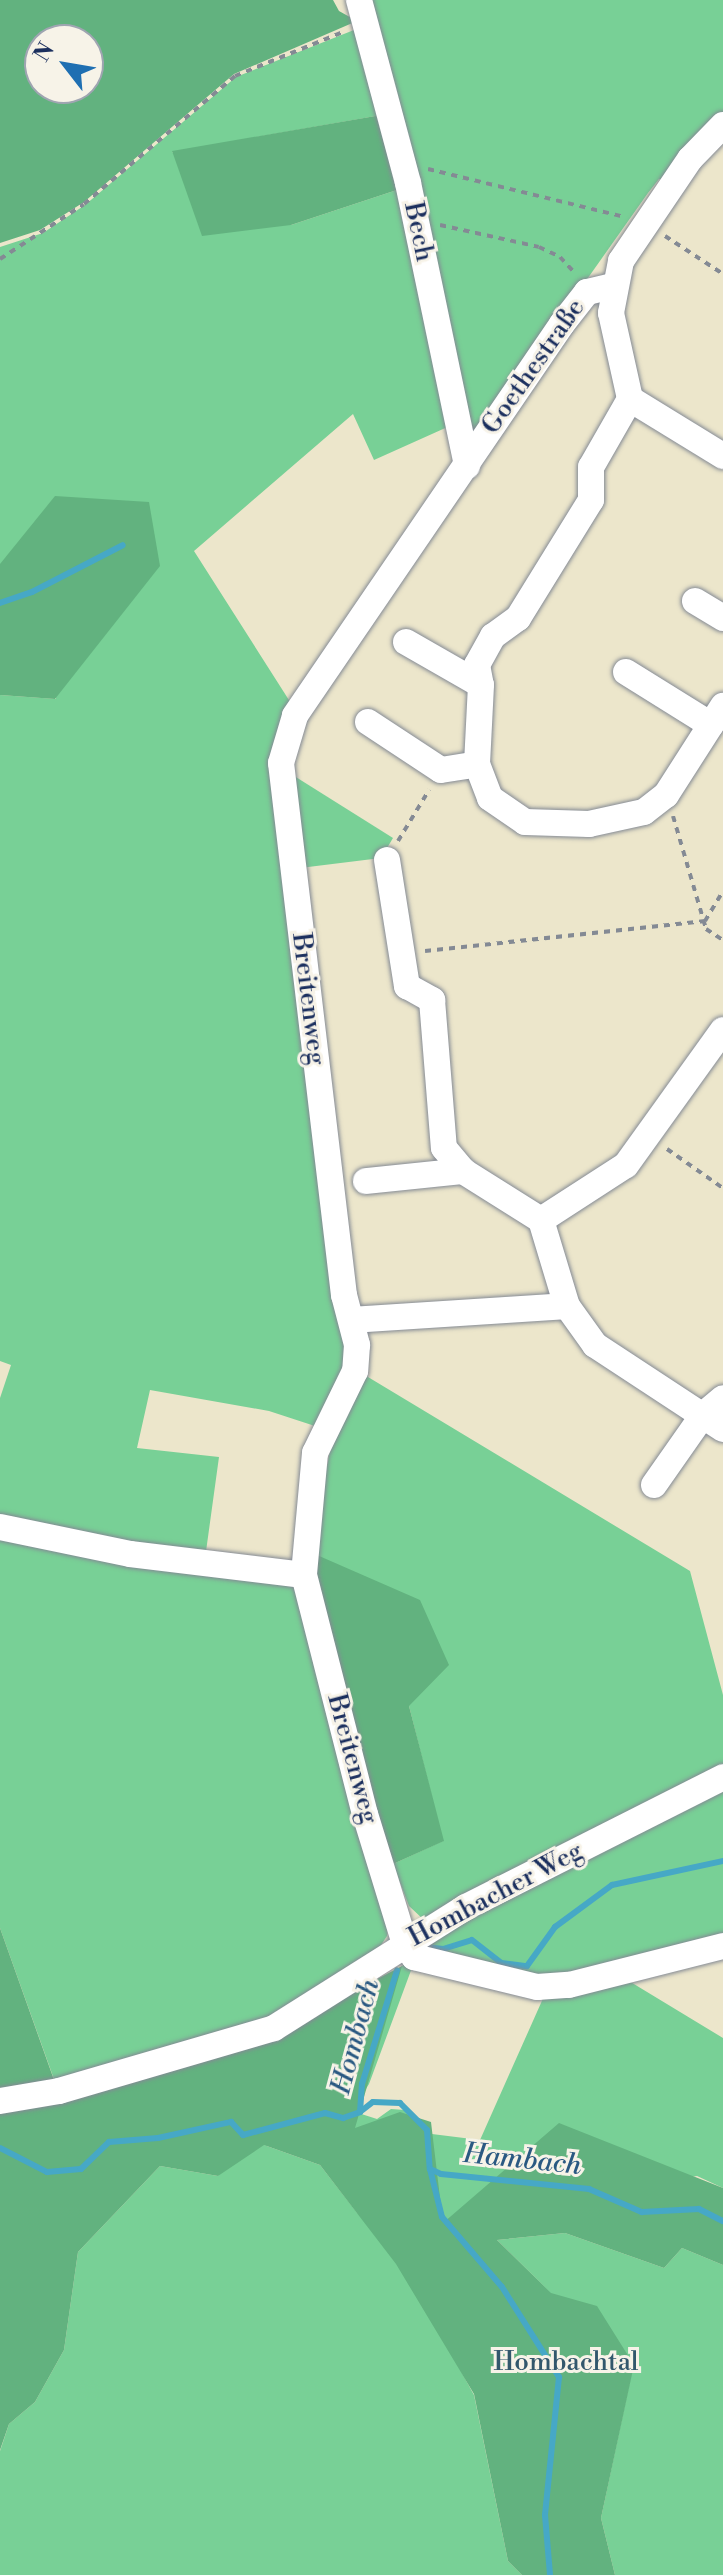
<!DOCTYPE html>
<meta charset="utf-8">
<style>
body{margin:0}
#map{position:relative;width:723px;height:2575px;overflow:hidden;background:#ece6cb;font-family:"Libre Bodoni",serif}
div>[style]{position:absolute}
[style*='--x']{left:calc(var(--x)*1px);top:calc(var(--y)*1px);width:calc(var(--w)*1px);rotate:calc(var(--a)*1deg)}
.green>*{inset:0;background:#78d096}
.forest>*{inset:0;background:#62b27f}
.stream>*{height:6px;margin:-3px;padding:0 3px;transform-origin:3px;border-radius:3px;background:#46a8c6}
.path>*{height:4px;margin-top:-2px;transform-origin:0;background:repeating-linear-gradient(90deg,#848a94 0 6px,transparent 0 12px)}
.roads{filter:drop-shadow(0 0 2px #848a94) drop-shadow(0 0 2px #848a94)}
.minor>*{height:26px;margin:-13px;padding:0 13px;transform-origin:13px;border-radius:13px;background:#fff}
span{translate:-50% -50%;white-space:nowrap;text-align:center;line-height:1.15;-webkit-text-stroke:6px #f7f3e8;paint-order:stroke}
.street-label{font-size:26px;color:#1b2f5e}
.park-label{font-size:26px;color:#32576c}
.water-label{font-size:28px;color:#2a5982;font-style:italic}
.north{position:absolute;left:24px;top:24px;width:80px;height:80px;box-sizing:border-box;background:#f7f3e8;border:2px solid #9fa5b1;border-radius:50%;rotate:301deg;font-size:22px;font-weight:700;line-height:32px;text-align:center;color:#1b2f5e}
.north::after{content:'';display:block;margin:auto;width:28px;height:36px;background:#1f6fb2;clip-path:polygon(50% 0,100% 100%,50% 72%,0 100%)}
</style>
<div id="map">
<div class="green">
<div style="clip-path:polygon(366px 0,723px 0,723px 115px,666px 181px,659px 179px,648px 193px,467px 449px)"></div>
<div style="clip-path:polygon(359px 28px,387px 114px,172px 152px,291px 225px,406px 187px,452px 425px,374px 460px,353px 414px,194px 551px,294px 708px,281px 731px,351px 1368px,321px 1428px,269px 1411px,150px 1390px,137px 1448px,219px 1457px,204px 1566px,297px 1582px,389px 1921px,387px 1936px,371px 1960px,270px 2020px,55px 2082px,0 1928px,0 1398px,11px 1365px,0 1361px,0 695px,56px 699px,0 564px,0 247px,43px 233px,85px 205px,236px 77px)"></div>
<div style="clip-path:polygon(291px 774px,393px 838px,381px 858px,300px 868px)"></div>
<div style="clip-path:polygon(363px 1374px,690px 1571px,723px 1695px,723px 1769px,424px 1920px,409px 1906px,393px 1864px,443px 1841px,409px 1706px,310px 1552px,333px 1436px)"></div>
<div style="clip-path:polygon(723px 1786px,723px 1937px,551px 1980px,417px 1952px,459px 1919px)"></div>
<div style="clip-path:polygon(evenodd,408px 1962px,413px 1965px,369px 2084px,352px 2111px,377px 2119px,391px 2109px,405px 2110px,432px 2134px,480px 2140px,545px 1994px,624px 1978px,723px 2038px,723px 2188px,697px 2176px,466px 2212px,551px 2293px,497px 2240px,565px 2233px,664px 2268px,682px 2248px,723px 2265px,723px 2575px,615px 2575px,601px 2518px,631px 2376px,519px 2470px,457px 2364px,474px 2395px,508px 2561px,522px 2575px,0 2575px,0 2451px,9px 2424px,35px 2402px,64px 2350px,78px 2252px,160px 2166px,218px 2176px,336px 2011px,408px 1962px,264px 2145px,333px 2159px,358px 2214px,320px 2165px,264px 2145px)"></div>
</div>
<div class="forest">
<div style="clip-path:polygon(evenodd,0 0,333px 0,339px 11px,357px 21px,234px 74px,84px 202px,40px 230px,0 243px,0 0,40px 40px,88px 40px,88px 88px,40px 88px,40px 40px)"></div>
<div style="clip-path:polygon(387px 114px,406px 187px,291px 225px,202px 236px,172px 151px)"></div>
<div style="clip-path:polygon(55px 496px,149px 502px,160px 566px,55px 699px,0 695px,0 564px)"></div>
<div style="clip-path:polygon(310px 1552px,420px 1600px,449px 1665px,409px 1706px,444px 1841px,393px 1864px,375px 1814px)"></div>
<div style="clip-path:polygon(0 1928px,59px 2094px,362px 1987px,402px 1966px,355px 2128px,400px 2112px,431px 2122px,443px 2223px,559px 2123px,723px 2188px,723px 2265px,682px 2248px,664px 2268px,565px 2233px,497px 2240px,551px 2293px,597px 2306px,634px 2365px,601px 2518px,615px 2575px,522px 2575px,508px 2561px,474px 2394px,396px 2264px,320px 2165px,264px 2145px,218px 2176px,160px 2166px,78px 2252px,64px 2350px,35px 2402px,9px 2424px,0 2450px)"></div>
</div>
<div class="stream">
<div style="--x:0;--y:603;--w:34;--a:-19"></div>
<div style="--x:32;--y:592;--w:102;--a:-27.3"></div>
<div style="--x:425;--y:1947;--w:18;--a:6"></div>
<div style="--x:443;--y:1949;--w:30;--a:-17"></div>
<div style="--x:472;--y:1940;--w:37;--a:38"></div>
<div style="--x:501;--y:1963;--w:26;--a:7"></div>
<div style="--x:527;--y:1966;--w:48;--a:-54.3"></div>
<div style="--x:555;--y:1927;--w:71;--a:-36.4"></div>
<div style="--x:612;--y:1885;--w:114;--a:-12.2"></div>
<div style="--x:360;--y:2112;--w:16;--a:-38"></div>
<div style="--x:373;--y:2102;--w:27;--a:2"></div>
<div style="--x:400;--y:2103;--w:38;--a:45"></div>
<div style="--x:427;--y:2130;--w:39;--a:86"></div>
<div style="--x:430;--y:2169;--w:12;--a:24"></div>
<div style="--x:441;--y:2174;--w:149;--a:5.8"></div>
<div style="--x:589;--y:2189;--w:58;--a:23.5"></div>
<div style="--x:642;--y:2212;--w:57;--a:-3"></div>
<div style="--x:699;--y:2209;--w:27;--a:27"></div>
<div style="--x:0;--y:2148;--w:53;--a:27.1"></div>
<div style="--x:47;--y:2172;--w:34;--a:-5"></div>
<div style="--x:81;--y:2169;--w:39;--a:-44"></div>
<div style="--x:109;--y:2142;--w:49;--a:-4.7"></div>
<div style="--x:158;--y:2138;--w:75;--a:-12.4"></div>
<div style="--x:231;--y:2122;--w:18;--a:47"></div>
<div style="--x:243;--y:2135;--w:85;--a:-15"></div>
<div style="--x:325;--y:2113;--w:19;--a:16"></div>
<div style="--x:343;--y:2118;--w:18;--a:-19"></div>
<div style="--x:360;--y:2112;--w:28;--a:-86"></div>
<div style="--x:362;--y:2084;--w:119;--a:-72.9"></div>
<div style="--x:430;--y:2169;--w:49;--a:76"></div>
<div style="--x:442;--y:2217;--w:92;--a:49.4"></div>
<div style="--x:502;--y:2287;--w:107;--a:57.7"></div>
<div style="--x:559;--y:2377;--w:139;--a:95.8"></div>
<div style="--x:545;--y:2515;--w:60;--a:85.2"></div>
</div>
<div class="path">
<div style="--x:428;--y:169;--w:203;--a:13.7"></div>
<div style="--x:440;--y:225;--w:101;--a:12.5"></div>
<div style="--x:539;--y:247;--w:23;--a:25"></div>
<div style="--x:560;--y:257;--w:22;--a:47"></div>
<div style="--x:665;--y:236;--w:69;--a:33.2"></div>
<div style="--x:0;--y:259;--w:100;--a:-33.2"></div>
<div style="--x:84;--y:204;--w:198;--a:-40.3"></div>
<div style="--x:235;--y:76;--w:117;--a:-22.2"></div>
<div style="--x:673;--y:816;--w:118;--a:73.7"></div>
<div style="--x:706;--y:929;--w:20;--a:33"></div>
<div style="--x:398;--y:841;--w:60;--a:-58.7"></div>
<div style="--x:425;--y:951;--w:282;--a:-6.1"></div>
<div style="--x:705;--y:921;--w:35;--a:-59"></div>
<div style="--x:667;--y:1149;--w:68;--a:34.9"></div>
</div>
<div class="roads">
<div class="minor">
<div style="--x:359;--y:0;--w:189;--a:75"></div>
<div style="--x:408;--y:183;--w:289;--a:78.2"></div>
<div style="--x:723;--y:125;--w:47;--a:134.1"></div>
<div style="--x:690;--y:159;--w:123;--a:124.1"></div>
<div style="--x:621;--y:261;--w:53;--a:100.9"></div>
<div style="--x:611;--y:313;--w:88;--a:77.5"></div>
<div style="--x:630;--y:399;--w:78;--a:119.8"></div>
<div style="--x:591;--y:467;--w:33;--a:90"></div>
<div style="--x:591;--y:500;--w:139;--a:121.7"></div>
<div style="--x:518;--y:618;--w:31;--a:144"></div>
<div style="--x:493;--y:636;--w:33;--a:119"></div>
<div style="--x:477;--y:665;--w:20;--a:79"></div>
<div style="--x:481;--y:685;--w:79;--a:92.9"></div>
<div style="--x:477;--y:764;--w:36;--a:69"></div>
<div style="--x:490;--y:798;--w:42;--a:34.4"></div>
<div style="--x:525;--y:822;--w:64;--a:1.8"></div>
<div style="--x:589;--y:824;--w:56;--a:-12.3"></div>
<div style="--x:644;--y:812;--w:28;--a:-38"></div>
<div style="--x:666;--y:795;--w:106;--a:-57.4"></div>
<div style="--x:613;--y:286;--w:27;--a:167"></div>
<div style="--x:587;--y:292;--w:41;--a:128"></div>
<div style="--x:562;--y:324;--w:474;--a:124.3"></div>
<div style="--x:295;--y:716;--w:49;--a:106.6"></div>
<div style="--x:281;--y:763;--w:536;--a:83.25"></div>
<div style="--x:344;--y:1295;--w:52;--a:75.4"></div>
<div style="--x:357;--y:1345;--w:26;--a:94"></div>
<div style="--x:355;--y:1371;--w:91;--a:116"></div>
<div style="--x:315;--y:1453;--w:122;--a:95.2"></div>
<div style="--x:304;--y:1575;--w:247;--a:75.7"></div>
<div style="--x:365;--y:1814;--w:133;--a:72.9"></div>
<div style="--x:404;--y:1941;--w:19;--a:58"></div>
<div style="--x:414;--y:1957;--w:127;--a:13.7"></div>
<div style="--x:537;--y:1987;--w:32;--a:-4"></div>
<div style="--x:569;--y:1985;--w:159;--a:-14.2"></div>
<div style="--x:630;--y:399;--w:109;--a:31.5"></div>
<div style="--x:695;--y:601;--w:33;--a:31"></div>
<div style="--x:406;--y:642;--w:86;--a:29.8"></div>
<div style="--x:626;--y:672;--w:100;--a:31.9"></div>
<div style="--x:368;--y:722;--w:87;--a:33.3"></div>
<div style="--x:441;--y:770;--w:36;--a:-9"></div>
<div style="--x:387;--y:860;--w:128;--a:81"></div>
<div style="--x:407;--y:986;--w:29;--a:29"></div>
<div style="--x:432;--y:1000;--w:148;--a:85.4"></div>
<div style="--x:444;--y:1148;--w:30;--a:50"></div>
<div style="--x:463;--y:1171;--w:92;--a:32.1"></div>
<div style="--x:541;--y:1220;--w:90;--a:73.2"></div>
<div style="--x:567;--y:1306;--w:48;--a:54.3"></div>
<div style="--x:595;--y:1345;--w:153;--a:33.3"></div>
<div style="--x:366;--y:1181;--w:98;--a:-5.9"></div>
<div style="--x:541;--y:1220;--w:101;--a:-32.9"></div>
<div style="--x:626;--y:1165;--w:166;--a:-54.3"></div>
<div style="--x:352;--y:1320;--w:215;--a:-3.7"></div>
<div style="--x:654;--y:1485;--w:85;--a:-55"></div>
<div style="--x:703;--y:1415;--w:26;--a:-40"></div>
<div style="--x:0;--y:1527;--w:133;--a:11.7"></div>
<div style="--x:130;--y:1554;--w:175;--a:6.9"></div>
<div style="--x:0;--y:2101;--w:60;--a:-9.6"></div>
<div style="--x:59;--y:2091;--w:224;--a:-16.3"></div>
<div style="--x:274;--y:2028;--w:227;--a:-32.2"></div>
<div style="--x:466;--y:1907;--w:288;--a:-26.8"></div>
</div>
</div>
<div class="street-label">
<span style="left:418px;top:232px;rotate:78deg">Bech</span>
<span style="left:534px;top:367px;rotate:-55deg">Goethestraße</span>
<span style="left:308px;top:999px;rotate:83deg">Breitenweg</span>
<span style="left:352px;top:1759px;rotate:75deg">Breitenweg</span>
<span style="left:496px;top:1895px;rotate:-28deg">Hombacher Weg</span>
</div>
<div class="park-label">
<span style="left:566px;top:2363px">Hombachtal</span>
</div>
<div class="water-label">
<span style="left:356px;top:2037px;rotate:-75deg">Hombach</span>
<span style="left:522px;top:2160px;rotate:6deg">Hambach</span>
</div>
<div class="north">N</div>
</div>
